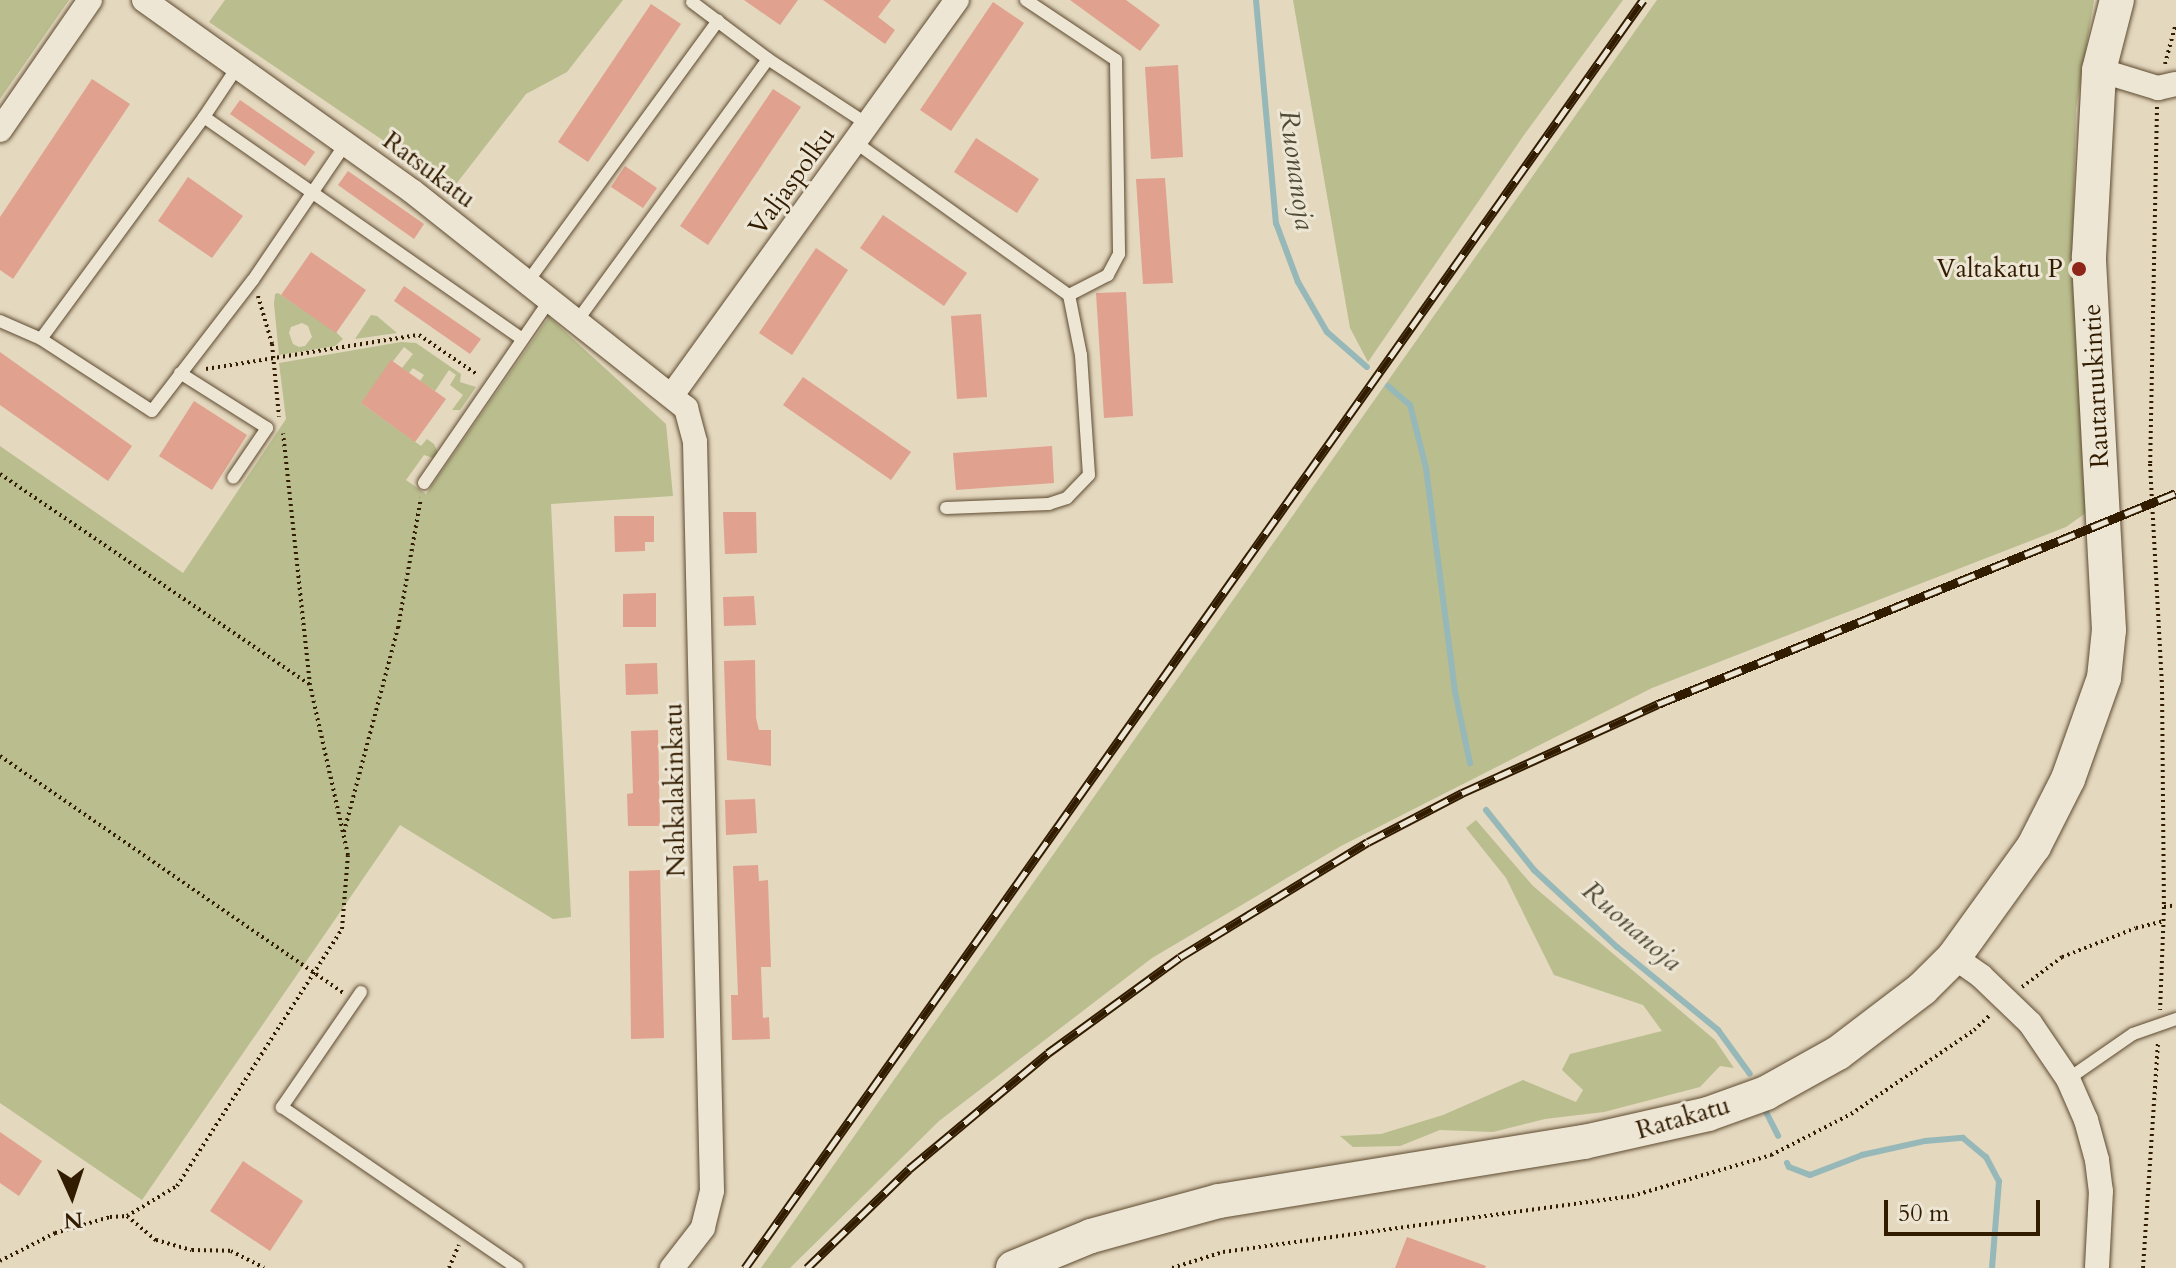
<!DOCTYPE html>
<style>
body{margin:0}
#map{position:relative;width:2176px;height:1268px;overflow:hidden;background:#e4d8bf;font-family:Cardo,serif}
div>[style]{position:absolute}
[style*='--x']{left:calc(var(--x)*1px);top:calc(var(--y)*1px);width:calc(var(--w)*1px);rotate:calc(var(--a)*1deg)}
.green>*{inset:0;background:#babd8e}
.stream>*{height:6px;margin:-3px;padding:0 3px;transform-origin:3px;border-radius:3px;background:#97b8b8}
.building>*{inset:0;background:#e0a18e}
.path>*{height:4px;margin-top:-2px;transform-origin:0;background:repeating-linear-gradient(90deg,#321c00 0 2px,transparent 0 6px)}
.roads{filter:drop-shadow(0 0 2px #5e4b30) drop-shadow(0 0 2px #5e4b30)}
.service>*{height:12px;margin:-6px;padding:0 6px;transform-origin:6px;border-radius:6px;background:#ede6d5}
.minor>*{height:24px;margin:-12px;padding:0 12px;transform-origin:12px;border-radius:12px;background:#ede6d5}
.secondary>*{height:34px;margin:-17px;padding:0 17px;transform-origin:17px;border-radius:17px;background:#ede6d5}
.rail>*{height:9px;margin-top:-4.5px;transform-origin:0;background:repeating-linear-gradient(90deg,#ede6d5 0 18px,#321c00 0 36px);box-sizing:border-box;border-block:2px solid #321c00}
.dots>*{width:22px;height:22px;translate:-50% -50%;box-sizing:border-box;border:4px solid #ede6d5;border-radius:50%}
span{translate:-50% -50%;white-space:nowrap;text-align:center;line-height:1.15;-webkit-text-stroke:6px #ede6d5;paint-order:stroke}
.street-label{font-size:26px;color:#321c00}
.poi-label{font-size:26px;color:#321c00}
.right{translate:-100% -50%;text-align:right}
.water-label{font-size:28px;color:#504b37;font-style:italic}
.north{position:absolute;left:32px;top:1156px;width:80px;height:80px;-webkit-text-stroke:6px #ede6d5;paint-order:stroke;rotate:177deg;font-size:22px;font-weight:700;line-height:32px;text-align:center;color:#321c00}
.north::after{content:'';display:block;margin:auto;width:28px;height:36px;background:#321c00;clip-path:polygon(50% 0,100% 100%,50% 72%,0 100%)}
.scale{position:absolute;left:1884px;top:1200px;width:156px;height:36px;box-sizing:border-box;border:4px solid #321c00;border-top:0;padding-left:10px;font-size:24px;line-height:28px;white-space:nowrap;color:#321c00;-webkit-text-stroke:6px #ede6d5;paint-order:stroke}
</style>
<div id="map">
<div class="green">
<div style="clip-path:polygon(0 0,69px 0,0 99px)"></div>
<div style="clip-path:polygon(225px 0,623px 0,567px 72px,526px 94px,453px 188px,209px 22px)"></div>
<div style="clip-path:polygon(1293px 0,1623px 0,1524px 135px,1368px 362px,1350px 328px)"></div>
<div style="clip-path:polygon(1657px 0,2094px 0,2076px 109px,2072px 268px,2090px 510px,2066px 527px,1652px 688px,1341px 846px,1152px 958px,939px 1121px,790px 1268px,761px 1268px)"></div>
<div style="clip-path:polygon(evenodd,278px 293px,336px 332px,343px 339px,335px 346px,279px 355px,274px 304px,275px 294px,278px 293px,302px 323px,308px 326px,312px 337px,305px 346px,299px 347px,293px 344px,289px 333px,291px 327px,302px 323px)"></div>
<div style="clip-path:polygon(371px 315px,377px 316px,397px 333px,355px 339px)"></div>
<div style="clip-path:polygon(549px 317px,666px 424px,673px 496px,551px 504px,571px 917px,553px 919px,400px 825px,142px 1200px,0 1103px,0 446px,183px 573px,286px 419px,279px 363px,401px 342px,416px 343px,461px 374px,460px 382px,476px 387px,460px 410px,452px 410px,463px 395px,450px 385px,456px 375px,449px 370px,435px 391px,420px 381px,424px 375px,413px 368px,409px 373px,402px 368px,413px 354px,404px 347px,361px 403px,421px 446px,427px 439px,434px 444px,438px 453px,436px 459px,424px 455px,406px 480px,426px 494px)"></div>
<div style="clip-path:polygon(1476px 820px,1533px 886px,1715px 1040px,1734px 1068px,1720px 1066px,1700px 1087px,1604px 1112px,1545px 1119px,1493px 1132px,1440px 1130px,1400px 1146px,1353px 1147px,1340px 1136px,1381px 1134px,1443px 1115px,1523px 1080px,1576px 1102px,1583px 1090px,1562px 1070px,1570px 1054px,1662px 1031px,1643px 1005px,1554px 975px,1506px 878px,1466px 828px)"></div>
</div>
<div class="stream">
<div style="--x:1256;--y:0;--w:224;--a:84.9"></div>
<div style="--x:1276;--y:223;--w:63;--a:69.6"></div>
<div style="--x:1298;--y:282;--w:58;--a:59.9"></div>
<div style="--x:1327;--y:332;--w:53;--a:41.2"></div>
<div style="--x:1388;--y:386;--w:29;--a:41"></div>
<div style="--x:1410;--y:405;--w:65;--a:75.7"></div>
<div style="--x:1426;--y:468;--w:226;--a:82.6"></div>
<div style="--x:1455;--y:692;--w:73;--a:78.1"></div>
<div style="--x:1486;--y:810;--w:77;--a:51.3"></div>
<div style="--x:1534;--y:870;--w:113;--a:42.9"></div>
<div style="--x:1617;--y:947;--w:131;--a:39.4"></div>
<div style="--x:1718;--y:1030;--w:54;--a:54"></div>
<div style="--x:1765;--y:1110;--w:29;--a:63"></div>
<div style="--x:1787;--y:1163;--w:4;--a:63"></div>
<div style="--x:1789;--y:1167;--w:22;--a:21"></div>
<div style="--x:1810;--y:1175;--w:56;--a:-21"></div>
<div style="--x:1862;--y:1155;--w:65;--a:-12.5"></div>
<div style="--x:1925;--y:1141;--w:38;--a:-5"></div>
<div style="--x:1963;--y:1138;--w:30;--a:40"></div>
<div style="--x:1986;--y:1157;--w:27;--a:62"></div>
<div style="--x:1999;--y:1181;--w:87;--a:94.6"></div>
</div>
<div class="building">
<div style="clip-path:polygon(744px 0,798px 0,780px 25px)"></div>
<div style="clip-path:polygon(823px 0,891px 0,878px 17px,895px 30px,885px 44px)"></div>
<div style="clip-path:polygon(1070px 0,1126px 0,1160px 25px,1140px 51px)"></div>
<div style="clip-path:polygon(993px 2px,1024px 23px,951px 131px,920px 110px)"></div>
<div style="clip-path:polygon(651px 4px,681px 24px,588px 162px,558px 142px)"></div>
<div style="clip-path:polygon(1178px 65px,1183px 157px,1151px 159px,1145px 67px)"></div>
<div style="clip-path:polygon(92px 79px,130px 104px,13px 279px,0 270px,0 217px)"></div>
<div style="clip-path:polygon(773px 89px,801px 107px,708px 245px,680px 226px)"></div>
<div style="clip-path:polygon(240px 100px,315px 152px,305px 166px,230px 114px)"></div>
<div style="clip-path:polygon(976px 138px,1039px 179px,1017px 213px,954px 172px)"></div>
<div style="clip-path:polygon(625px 166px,657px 188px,643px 208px,611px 187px)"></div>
<div style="clip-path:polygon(348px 171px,424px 224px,414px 239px,338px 185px)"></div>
<div style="clip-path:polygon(188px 177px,243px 216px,212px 258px,158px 221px)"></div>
<div style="clip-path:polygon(1165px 178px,1173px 283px,1143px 284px,1136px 179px)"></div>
<div style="clip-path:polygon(883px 215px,967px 273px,944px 306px,860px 248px)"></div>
<div style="clip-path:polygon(816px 248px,848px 270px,792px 355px,759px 333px)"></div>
<div style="clip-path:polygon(311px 252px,366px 290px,336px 333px,281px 295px)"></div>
<div style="clip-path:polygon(404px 286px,481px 339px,470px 354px,394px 301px)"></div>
<div style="clip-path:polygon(1126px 292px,1133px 416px,1104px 418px,1096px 293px)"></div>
<div style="clip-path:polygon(981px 314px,987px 397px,957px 399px,951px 316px)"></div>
<div style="clip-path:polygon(0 352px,132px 446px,108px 481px,0 405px)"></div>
<div style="clip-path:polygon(391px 360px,446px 399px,415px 442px,361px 403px)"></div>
<div style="clip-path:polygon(803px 377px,911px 452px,891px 480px,783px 405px)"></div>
<div style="clip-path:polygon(194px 401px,247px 435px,212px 490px,159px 456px)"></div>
<div style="clip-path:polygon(1052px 446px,1054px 483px,956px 490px,953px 453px)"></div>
<div style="clip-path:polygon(723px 512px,756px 512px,757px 553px,725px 554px)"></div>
<div style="clip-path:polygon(614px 516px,654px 516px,654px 542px,645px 542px,645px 551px,615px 552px)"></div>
<div style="clip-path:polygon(656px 593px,656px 627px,623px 627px,623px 594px)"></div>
<div style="clip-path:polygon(754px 596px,756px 625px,724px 626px,723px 597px)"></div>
<div style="clip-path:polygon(755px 660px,756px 718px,759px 730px,771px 730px,771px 766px,727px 760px,724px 661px)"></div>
<div style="clip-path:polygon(657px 663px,658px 694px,626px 695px,625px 664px)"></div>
<div style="clip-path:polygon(658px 730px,660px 826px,628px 826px,627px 794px,633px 793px,631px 731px)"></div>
<div style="clip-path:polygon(755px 799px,757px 833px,726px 835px,725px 800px)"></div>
<div style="clip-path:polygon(758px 865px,759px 881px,768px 880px,771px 967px,761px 967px,763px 1018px,769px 1017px,770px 1039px,732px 1040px,731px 995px,738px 995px,733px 866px)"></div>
<div style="clip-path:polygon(660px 870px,664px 1038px,631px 1039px,629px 871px)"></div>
<div style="clip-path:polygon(0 1132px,42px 1161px,19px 1196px,0 1183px)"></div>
<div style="clip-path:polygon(243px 1161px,303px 1201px,270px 1251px,210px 1211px)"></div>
<div style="clip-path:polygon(1407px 1237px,1486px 1266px,1485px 1268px,1395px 1268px)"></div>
</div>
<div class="path">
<div style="--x:2165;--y:64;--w:42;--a:-75"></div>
<div style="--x:2157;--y:107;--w:357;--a:91.1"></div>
<div style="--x:2150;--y:464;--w:222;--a:86.9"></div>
<div style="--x:2162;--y:686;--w:221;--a:89.5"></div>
<div style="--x:2164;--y:907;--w:103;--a:92.2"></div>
<div style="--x:258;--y:296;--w:50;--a:73.7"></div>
<div style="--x:272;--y:344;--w:73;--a:84.5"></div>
<div style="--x:206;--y:369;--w:216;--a:-9.1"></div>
<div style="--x:419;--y:335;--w:71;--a:34.1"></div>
<div style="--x:0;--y:474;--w:375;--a:34.2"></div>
<div style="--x:0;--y:756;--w:417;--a:34.6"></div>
<div style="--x:344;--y:832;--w:211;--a:-75.2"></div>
<div style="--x:398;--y:628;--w:132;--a:-80"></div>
<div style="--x:2164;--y:907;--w:12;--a:-9"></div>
<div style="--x:2022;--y:987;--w:50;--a:-36.9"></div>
<div style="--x:2062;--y:957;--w:79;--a:-21.4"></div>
<div style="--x:2136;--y:928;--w:29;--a:-14"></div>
<div style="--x:127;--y:1216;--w:38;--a:40"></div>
<div style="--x:156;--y:1240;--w:37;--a:16"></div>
<div style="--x:192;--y:1250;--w:39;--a:1"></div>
<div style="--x:231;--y:1251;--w:37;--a:27"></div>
<div style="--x:0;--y:1261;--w:62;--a:-27"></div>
<div style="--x:55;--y:1233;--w:57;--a:-16.2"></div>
<div style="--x:110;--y:1217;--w:17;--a:-3"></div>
<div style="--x:127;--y:1216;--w:58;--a:-31"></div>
<div style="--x:177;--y:1186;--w:305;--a:-57.3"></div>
<div style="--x:342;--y:929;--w:74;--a:-85.4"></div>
<div style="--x:348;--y:855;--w:174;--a:-102.6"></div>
<div style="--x:310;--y:685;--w:253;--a:-96.1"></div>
<div style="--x:449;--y:1268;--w:25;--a:-67"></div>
<div style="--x:1172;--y:1268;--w:53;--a:-17.4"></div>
<div style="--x:1223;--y:1252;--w:413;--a:-7.8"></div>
<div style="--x:1632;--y:1196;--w:145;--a:-16.4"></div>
<div style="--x:1771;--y:1155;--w:90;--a:-27.1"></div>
<div style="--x:1851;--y:1114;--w:149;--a:-34.3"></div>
<div style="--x:1974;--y:1030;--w:23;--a:-43"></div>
<div style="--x:2143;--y:1268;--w:225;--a:-86.2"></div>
</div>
<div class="roads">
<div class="service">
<div style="--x:1026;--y:0;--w:108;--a:33.7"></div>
<div style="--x:1116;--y:60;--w:194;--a:89.1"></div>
<div style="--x:1119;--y:254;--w:24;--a:118"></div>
<div style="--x:1108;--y:275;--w:44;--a:152.9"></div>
<div style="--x:692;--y:2;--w:95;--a:36.9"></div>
<div style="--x:768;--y:59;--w:118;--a:33.3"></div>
<div style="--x:238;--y:66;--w:61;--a:123.7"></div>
<div style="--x:204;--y:117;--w:388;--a:34.9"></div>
<div style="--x:204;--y:117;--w:275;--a:126.3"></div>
<div style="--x:41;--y:339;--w:132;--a:33"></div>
<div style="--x:152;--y:411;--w:165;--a:-52.4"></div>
<div style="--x:253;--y:280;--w:166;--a:-55.8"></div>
<div style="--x:855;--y:142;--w:263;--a:35.6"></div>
<div style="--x:1069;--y:295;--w:61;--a:78.7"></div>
<div style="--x:1081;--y:355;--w:120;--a:86.2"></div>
<div style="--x:1089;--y:475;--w:32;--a:134"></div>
<div style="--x:1067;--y:498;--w:19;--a:162"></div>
<div style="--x:1049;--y:504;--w:103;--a:177.8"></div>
<div style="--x:526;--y:284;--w:326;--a:-53.9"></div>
<div style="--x:0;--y:321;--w:45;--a:23.7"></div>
<div style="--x:577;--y:321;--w:324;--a:-53.9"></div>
<div style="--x:180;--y:373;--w:103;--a:32.3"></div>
<div style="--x:267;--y:428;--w:60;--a:124.2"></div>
<div style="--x:424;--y:483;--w:221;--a:-55.5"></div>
<div style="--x:361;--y:992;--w:140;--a:124.5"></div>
<div style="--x:282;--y:1107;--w:285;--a:34.4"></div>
<div style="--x:2068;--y:1079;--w:79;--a:-34.7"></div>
<div style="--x:2133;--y:1034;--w:46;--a:-19.2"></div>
</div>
<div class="minor">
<div style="--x:144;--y:0;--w:329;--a:35.5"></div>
<div style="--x:412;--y:191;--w:350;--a:38.4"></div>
<div style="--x:686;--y:408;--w:35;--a:75"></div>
<div style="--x:695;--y:442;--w:749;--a:88.7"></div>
<div style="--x:712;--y:1191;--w:38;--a:104"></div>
<div style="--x:703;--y:1228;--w:51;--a:127.8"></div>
<div style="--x:2099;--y:70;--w:62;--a:17"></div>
<div style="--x:2158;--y:88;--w:18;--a:-13"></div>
<div style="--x:0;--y:130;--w:158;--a:-55.3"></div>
<div style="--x:672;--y:395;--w:487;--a:-54.2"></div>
<div style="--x:1954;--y:957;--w:33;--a:35"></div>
<div style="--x:1981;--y:976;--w:68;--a:43.8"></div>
<div style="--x:2030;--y:1023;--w:68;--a:55.8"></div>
<div style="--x:2068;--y:1079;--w:45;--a:66.3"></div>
<div style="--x:2086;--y:1120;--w:41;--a:74.6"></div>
<div style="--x:2097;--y:1160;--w:31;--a:83"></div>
<div style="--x:2101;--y:1191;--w:77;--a:93"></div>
</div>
<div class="secondary">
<div style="--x:1013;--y:1268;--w:84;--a:-22.3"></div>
<div style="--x:1091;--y:1236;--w:133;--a:-15.3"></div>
<div style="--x:1219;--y:1201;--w:370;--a:-9.2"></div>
<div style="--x:1584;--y:1142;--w:127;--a:-12.7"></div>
<div style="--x:1708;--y:1114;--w:62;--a:-19.9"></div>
<div style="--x:1766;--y:1093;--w:82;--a:-29.1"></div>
<div style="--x:1838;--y:1053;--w:106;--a:-37.3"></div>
<div style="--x:1922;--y:989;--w:45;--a:-45"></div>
<div style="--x:1954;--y:957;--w:137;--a:-54.2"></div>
<div style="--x:2034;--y:846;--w:75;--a:-63.1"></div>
<div style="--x:2068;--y:779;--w:107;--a:-70.4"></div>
<div style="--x:2104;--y:678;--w:48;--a:-84.1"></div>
<div style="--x:2109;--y:630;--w:374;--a:-93.1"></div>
<div style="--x:2089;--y:257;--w:187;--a:-86.9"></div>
<div style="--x:2099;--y:70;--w:72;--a:-75.6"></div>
</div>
</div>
<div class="rail">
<div style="--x:745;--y:1268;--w:1554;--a:-54.69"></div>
<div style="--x:807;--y:1268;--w:142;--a:-44.1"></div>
<div style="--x:909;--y:1169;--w:181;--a:-39.8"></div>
<div style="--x:1048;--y:1053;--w:163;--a:-36"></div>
<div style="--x:1180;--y:957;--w:220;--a:-31.5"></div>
<div style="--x:1368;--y:842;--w:106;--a:-27.5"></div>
<div style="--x:1462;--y:793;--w:215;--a:-24.4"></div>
<div style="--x:1658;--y:704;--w:559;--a:-22.16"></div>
</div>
<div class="dots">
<div style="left:2079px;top:269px;background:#8f2418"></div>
</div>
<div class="street-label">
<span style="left:429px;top:170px;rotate:37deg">Ratsukatu</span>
<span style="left:792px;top:181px;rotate:-54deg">Valjaspolku</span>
<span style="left:2096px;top:386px;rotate:-93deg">Rautaruukintie</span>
<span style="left:675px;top:790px;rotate:-91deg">Nahkalakinkatu</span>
<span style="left:1683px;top:1118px;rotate:-16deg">Ratakatu</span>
</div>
<div class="poi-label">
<span class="right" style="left:2063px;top:269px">Valtakatu P</span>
</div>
<div class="water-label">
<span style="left:1297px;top:170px;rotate:82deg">Ruonanoja</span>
<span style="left:1632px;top:926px;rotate:41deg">Ruonanoja</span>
</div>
<div class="north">N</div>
<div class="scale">50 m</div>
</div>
